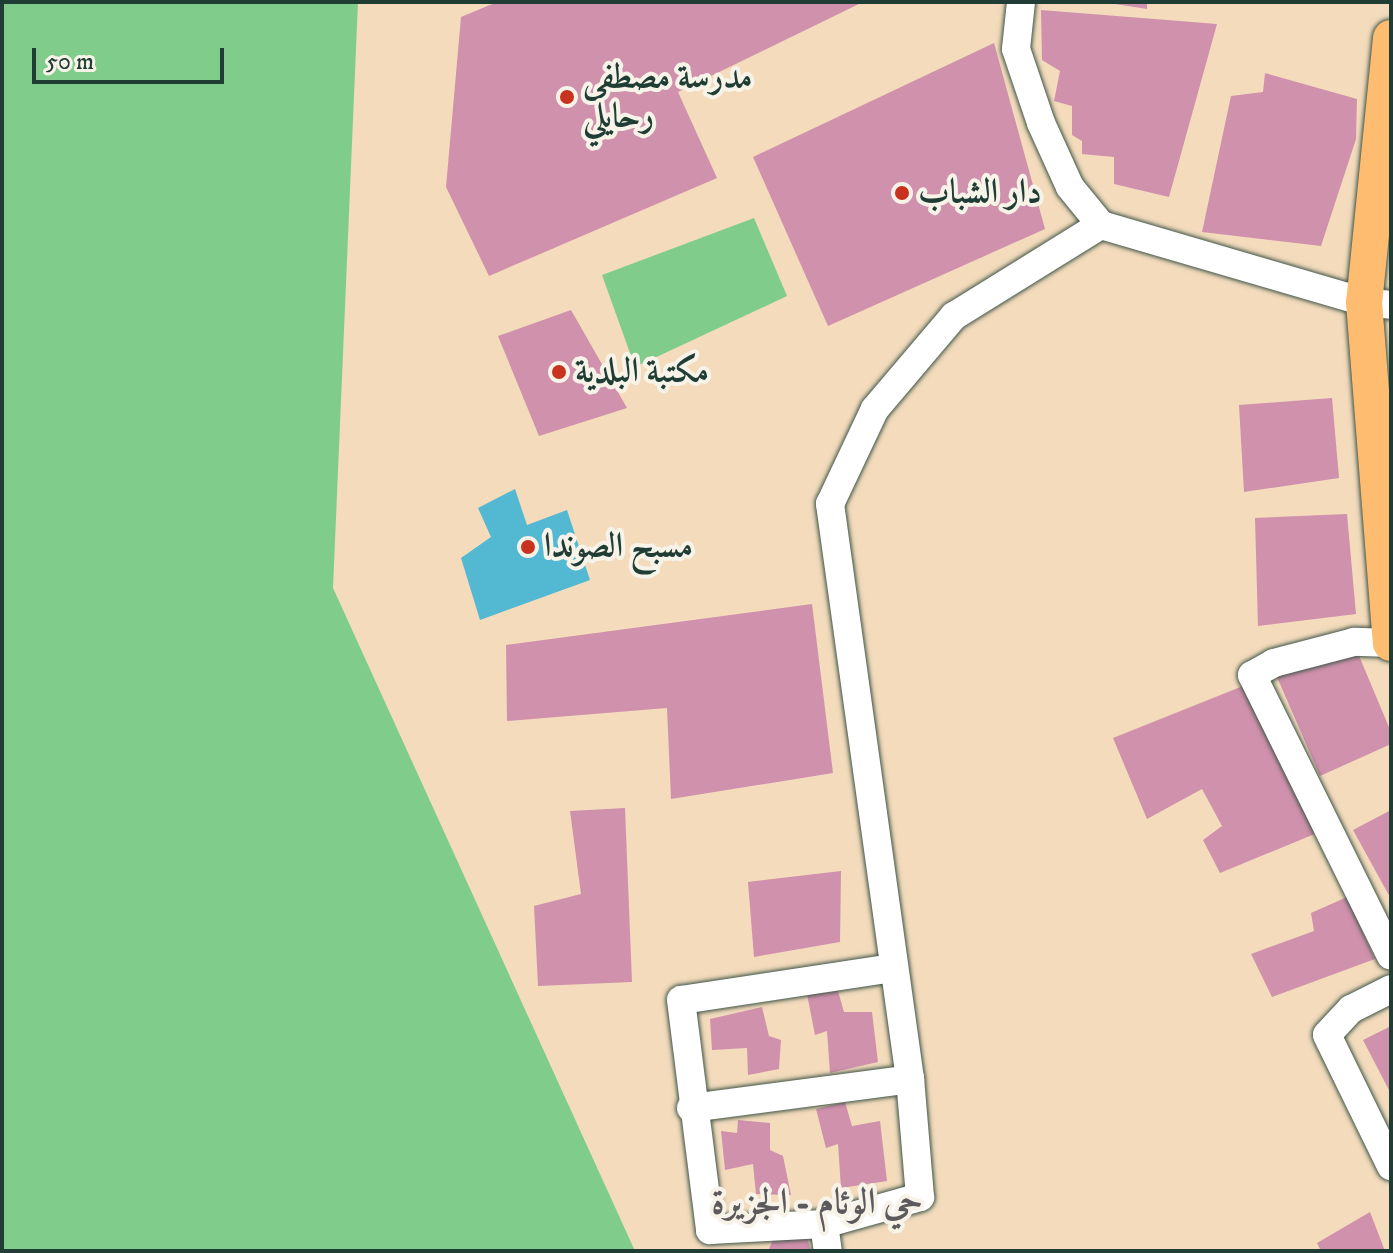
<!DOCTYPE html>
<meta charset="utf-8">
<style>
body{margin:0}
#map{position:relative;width:1393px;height:1253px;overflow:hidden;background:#f3dbbc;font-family:"IM FELL DW Pica",Amiri,serif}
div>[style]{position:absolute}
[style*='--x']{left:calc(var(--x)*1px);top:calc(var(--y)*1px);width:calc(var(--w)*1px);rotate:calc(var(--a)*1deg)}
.green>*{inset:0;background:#7fcc8b}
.water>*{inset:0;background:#53b8d2}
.building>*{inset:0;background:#d091ac}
.roads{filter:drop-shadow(0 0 2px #3f5548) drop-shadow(0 0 2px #3f5548)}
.minor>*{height:28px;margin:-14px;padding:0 14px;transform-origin:14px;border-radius:14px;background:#fff}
.major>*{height:36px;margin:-18px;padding:0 18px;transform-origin:18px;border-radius:18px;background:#fdbc6f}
.dots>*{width:22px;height:22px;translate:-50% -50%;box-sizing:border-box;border:4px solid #f7f3e8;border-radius:50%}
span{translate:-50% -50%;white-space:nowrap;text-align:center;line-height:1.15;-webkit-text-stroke:8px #f7f3e8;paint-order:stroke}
.poi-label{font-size:34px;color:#1f3d34;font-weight:700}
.left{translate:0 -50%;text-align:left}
.neighbourhood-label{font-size:36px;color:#5d5a5e;font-weight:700}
.frame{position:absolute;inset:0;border:4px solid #1f3d34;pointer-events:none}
.scale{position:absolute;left:32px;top:48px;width:192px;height:36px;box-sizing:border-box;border:4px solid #1f3d34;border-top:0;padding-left:10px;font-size:24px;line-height:28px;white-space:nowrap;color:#1f3d34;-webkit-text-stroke:6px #f7f3e8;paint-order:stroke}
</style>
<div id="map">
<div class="green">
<div style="clip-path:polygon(2px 2px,358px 2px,333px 588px,635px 1251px,2px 1251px)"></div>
<div style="clip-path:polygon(754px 218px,787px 296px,635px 367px,602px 275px)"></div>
</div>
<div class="water">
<div style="clip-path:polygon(515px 489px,527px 525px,567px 510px,590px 580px,480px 620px,461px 558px,491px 537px,478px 508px)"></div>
</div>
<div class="building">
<div style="clip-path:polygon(497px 2px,863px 2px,678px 92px,717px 178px,489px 276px,446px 187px,461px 17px)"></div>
<div style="clip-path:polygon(1115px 2px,1147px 2px,1147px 9px,1115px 4px)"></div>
<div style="clip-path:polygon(1041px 10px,1217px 24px,1169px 197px,1114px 184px,1114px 157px,1082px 154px,1082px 141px,1072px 135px,1072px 106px,1054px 101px,1060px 71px,1042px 60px)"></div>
<div style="clip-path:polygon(994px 43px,1045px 229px,828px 326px,753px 157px)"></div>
<div style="clip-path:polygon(1265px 73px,1357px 99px,1356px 139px,1321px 246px,1202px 232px,1231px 96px,1263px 92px)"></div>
<div style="clip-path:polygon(571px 310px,627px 408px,539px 436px,498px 336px)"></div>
<div style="clip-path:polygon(1332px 398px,1339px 478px,1244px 492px,1239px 405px)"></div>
<div style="clip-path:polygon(1347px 514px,1356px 614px,1258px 626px,1255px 518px)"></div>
<div style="clip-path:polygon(812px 604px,833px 773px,671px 799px,667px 708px,507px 721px,506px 645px)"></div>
<div style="clip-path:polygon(1357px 651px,1391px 732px,1391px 744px,1320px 776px,1277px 677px)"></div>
<div style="clip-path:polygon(1243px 686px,1317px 833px,1220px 873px,1203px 840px,1222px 826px,1202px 789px,1147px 819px,1113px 738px)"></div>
<div style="clip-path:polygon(625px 808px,632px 982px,538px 986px,534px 906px,581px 894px,570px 811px)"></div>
<div style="clip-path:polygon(1391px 810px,1391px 899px,1353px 830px)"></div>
<div style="clip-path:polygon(841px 871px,840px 942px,754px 957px,748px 882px)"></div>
<div style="clip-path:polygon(1347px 897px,1375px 959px,1272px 997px,1251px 954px,1314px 931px,1311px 913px)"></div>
<div style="clip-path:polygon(838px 991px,844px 1012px,872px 1012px,878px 1062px,830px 1073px,827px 1031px,815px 1035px,807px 994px)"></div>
<div style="clip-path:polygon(762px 1007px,769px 1036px,781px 1040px,779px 1069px,748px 1075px,747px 1048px,712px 1050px,710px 1019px)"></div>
<div style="clip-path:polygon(1391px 1026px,1391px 1094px,1363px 1040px)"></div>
<div style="clip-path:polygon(845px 1102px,852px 1126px,880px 1121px,887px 1181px,841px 1188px,838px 1144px,826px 1148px,816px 1109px)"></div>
<div style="clip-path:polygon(738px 1120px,770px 1123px,770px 1150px,783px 1156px,791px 1195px,756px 1194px,753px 1164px,725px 1170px,721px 1131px,737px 1133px)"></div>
<div style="clip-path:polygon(1370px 1212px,1385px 1251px,1321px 1251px,1317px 1243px)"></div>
<div style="clip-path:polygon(807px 1238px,811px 1251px,768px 1251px,773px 1240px)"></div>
</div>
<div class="roads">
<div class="minor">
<div style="--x:1021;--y:2;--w:47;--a:96.1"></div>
<div style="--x:1016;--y:49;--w:78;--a:71.3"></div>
<div style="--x:1041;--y:123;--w:70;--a:65.6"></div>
<div style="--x:1070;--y:187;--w:49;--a:50.8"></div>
<div style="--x:1101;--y:225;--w:274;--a:16.3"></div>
<div style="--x:1364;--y:302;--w:27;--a:6"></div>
<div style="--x:1391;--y:643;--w:37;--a:-178"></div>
<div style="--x:1354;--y:642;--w:83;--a:165.3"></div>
<div style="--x:1274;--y:663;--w:25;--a:151"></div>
<div style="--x:1252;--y:675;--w:313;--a:63.7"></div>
<div style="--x:893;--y:968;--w:214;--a:171.4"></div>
<div style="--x:681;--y:1000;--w:232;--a:82.8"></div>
<div style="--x:710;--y:1230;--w:114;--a:-3"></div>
<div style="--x:824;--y:1224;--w:100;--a:-15.7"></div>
<div style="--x:920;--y:1197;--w:118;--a:-94.8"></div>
<div style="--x:910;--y:1079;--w:581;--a:-97.92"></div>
<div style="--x:830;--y:504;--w:105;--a:-64.7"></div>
<div style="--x:875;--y:409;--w:122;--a:-49.7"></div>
<div style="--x:954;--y:316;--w:173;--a:-31.8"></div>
<div style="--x:1391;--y:989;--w:45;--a:153.4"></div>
<div style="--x:1351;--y:1009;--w:35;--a:133"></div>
<div style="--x:1327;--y:1035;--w:146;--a:64"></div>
<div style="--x:691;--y:1108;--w:221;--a:-7.5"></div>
<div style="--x:824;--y:1224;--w:27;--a:82"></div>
</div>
<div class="major">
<div style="--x:1391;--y:38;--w:265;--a:95.8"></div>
<div style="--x:1364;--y:302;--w:342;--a:85.5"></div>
</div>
</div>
<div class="dots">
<div style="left:567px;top:97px;background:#c8321e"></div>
<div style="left:902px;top:193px;background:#c8321e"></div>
<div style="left:559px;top:372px;background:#c8321e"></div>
<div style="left:528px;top:547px;background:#c8321e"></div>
</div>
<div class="poi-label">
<span class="left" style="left:583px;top:97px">مدرسة مصطفى<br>رحايلي</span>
<span class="left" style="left:918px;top:193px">دار الشباب</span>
<span class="left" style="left:575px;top:372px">مكتبة البلدية</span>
<span class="left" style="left:544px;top:547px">مسبح الصوندا</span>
</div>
<div class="neighbourhood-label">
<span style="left:817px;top:1203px">حي الوئام - الجزيرة</span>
</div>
<div class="frame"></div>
<div class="scale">50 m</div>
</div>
